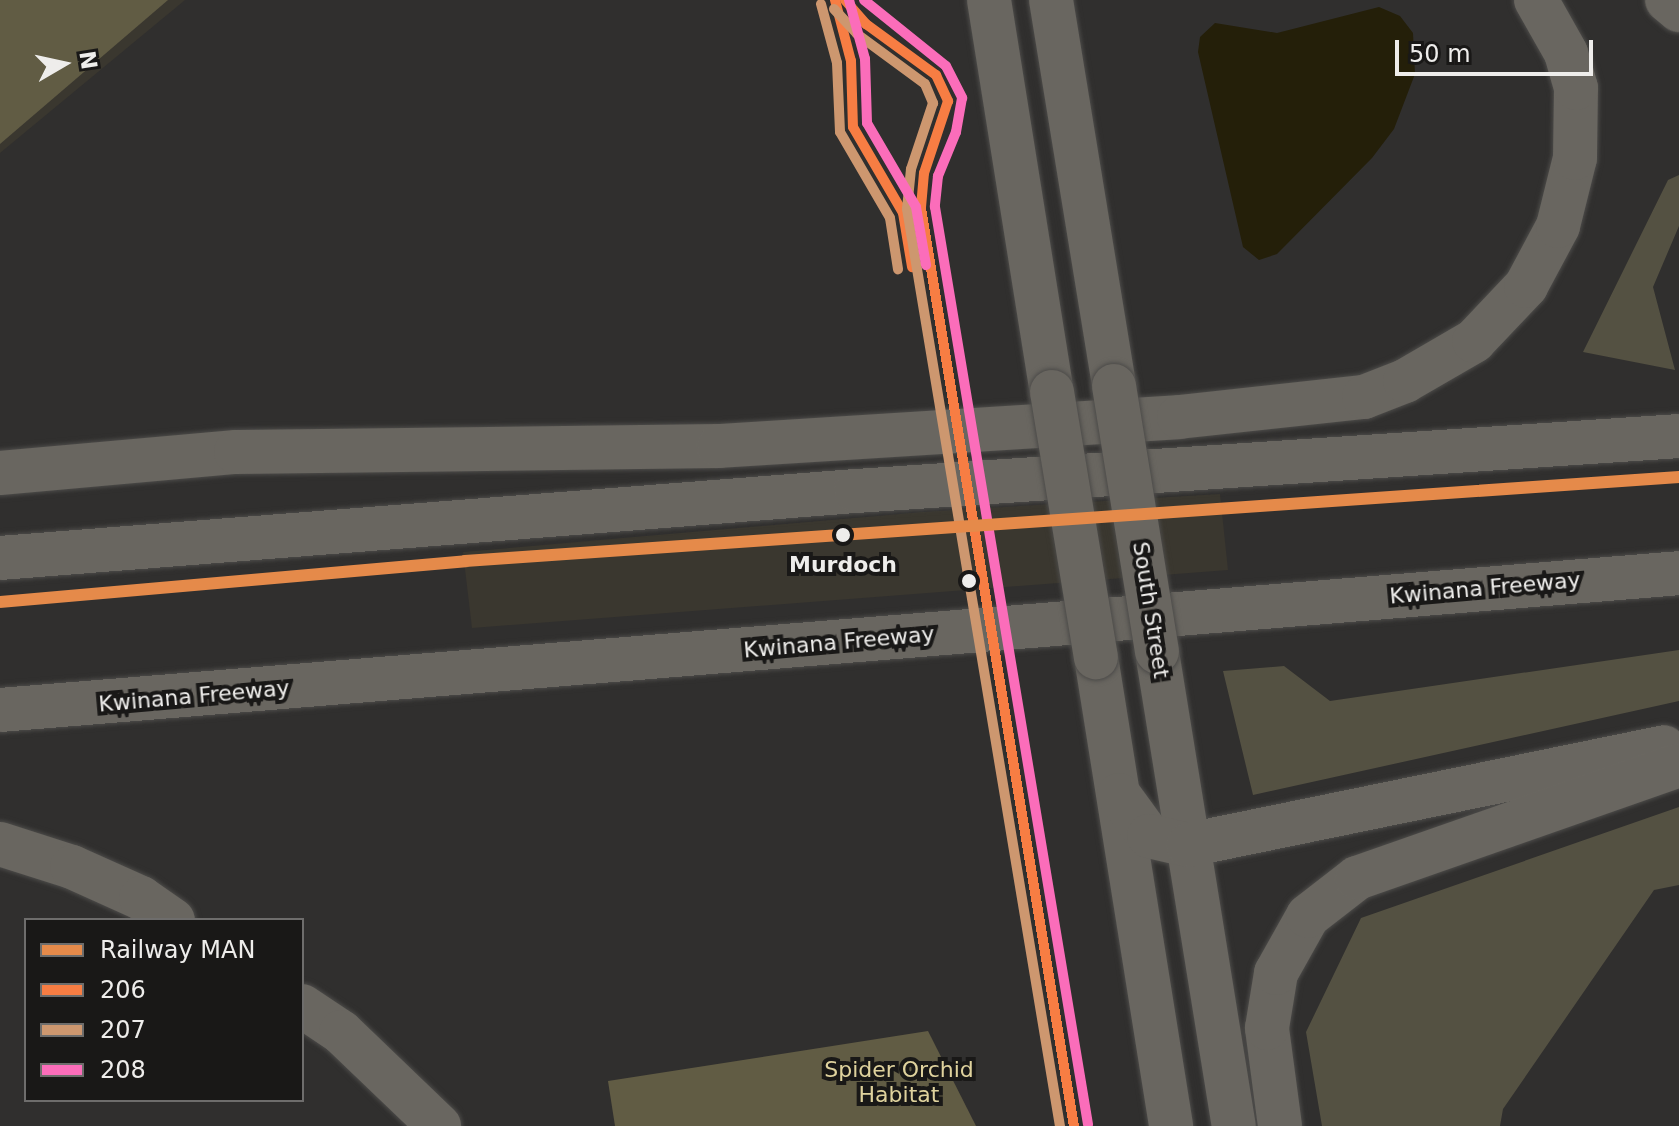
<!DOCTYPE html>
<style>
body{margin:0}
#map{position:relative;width:1679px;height:1126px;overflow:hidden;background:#302f2e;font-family:"DejaVu Sans",sans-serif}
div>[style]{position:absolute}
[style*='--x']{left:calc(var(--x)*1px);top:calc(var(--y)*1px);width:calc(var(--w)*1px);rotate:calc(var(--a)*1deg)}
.built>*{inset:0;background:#3a372f}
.green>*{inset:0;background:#545142}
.forest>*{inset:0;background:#615c44}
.water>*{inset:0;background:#241f09}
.roads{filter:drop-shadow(0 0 2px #4c4b49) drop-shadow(0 0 2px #4c4b49)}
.highway>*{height:44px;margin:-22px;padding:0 22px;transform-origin:22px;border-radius:22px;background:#696660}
.bridges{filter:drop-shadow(0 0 2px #4c4b49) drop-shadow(0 0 2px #4c4b49)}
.highway-bridge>*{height:44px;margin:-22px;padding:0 22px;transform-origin:22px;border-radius:22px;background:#696660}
.bus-1>*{height:10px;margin:-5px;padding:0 5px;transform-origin:5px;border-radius:5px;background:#f77d43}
.bus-2>*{height:10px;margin:-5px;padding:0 5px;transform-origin:5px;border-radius:5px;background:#cd976f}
.bus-3>*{height:10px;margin:-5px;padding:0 5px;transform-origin:5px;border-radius:5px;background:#fb6dba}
.rail-1>*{height:12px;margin:-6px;padding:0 6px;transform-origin:6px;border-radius:6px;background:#e58a4a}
.dots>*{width:22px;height:22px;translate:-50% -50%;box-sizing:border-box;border:4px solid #191817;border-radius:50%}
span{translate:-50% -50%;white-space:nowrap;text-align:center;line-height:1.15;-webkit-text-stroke:8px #191817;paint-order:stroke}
.stop-label{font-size:22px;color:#eeedeb;font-weight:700}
.street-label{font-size:22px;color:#eeedeb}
.park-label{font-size:22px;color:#dfd29d}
.legend{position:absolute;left:24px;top:918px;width:280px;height:184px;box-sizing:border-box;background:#191817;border:2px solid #6e6d6c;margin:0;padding:10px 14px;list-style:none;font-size:24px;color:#eeedeb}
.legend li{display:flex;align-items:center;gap:16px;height:40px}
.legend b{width:40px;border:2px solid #6e6d6c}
.north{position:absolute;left:24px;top:24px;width:80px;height:80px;-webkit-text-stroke:6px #191817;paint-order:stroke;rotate:81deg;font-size:22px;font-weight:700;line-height:32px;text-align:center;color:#eeedeb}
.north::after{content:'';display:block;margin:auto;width:28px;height:36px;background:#eeedeb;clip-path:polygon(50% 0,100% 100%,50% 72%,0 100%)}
.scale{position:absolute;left:1395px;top:40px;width:198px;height:36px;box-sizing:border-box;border:4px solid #eeedeb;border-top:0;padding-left:10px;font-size:24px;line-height:28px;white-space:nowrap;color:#eeedeb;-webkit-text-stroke:6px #191817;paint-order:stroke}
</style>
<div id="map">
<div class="built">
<div style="clip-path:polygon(0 0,185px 0,0 153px)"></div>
<div style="clip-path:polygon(1220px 494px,1228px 570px,472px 628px,463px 552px,923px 512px)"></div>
</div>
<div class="green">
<div style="clip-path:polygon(1679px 175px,1679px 226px,1653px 287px,1675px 370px,1583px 352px,1668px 180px)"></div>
<div style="clip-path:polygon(1679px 650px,1679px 701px,1253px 795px,1223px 671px,1284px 666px,1330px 701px)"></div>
<div style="clip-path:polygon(1679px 807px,1679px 885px,1654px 890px,1503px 1109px,1500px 1126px,1322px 1126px,1306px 1032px,1361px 918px)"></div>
</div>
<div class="forest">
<div style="clip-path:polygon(0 0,168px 0,0 144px)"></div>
<div style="clip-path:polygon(928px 1031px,976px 1126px,615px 1126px,608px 1081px)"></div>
</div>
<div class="water">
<div style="clip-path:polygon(1379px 7px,1400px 16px,1413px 33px,1415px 74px,1394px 129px,1372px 158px,1277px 254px,1259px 260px,1243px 247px,1198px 52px,1200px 37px,1215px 23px,1277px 33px)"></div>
</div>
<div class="roads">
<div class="highway">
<div style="--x:989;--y:0;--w:397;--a:80.9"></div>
<div style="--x:1051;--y:0;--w:391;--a:80.7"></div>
<div style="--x:1667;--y:0;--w:16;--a:40"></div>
<div style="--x:0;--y:473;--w:237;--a:-5.1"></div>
<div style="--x:236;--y:452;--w:483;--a:-0.7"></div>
<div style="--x:719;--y:446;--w:461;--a:-3.6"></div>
<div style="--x:1179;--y:417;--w:186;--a:-6.2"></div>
<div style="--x:1364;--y:397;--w:44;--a:-21.3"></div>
<div style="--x:1405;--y:381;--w:80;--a:-30.1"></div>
<div style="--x:1474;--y:341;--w:76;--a:-46.6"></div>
<div style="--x:1526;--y:286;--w:68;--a:-61.9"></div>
<div style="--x:1558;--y:226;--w:70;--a:-76"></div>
<div style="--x:1575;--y:158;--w:70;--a:-89.2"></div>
<div style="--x:1576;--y:88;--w:36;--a:-106"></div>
<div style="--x:1566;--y:53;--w:61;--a:-119.5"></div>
<div style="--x:0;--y:558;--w:859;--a:-4.48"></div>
<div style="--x:856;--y:491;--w:825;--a:-3.82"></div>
<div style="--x:1157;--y:652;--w:480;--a:80.8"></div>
<div style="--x:1096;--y:657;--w:475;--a:80.9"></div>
<div style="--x:0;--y:710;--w:1685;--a:-4.66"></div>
<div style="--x:1119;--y:795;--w:51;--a:53.8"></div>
<div style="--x:1149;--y:836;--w:40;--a:13"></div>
<div style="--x:1188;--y:845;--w:486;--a:-11.6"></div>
<div style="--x:0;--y:844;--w:76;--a:17.7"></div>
<div style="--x:72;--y:867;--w:76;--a:24.2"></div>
<div style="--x:141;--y:898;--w:39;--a:35"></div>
<div style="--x:302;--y:1006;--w:47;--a:33.7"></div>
<div style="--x:341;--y:1032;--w:136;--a:43.8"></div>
<div style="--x:1280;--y:1126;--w:99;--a:-97.6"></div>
<div style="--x:1267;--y:1028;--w:56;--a:-80.7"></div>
<div style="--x:1276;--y:973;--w:65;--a:-60.7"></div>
<div style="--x:1308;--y:916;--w:62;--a:-37.8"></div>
<div style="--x:1357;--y:878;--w:341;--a:-19.3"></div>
</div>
</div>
<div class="bridges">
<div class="highway-bridge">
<div style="--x:1114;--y:386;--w:269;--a:80.8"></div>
<div style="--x:1052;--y:392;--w:269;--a:80.6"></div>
</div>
</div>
<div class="bus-1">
<div style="--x:835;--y:0;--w:63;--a:75.3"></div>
<div style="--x:851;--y:61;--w:66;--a:88.3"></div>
<div style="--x:853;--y:127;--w:99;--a:59.8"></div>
<div style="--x:903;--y:213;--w:55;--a:80.5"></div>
<div style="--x:845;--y:0;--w:32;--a:49"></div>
<div style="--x:866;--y:24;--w:87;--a:36.1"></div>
<div style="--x:936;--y:75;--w:29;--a:65"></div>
<div style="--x:948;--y:101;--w:76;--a:108.4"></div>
<div style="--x:924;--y:173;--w:35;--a:95"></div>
<div style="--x:921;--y:208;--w:931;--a:80.54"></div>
</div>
<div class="bus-2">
<div style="--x:821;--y:4;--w:61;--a:74.8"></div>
<div style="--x:837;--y:63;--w:69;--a:87.5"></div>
<div style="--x:840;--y:132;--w:99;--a:59.8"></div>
<div style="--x:890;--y:218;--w:52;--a:81.1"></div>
<div style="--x:834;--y:9;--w:34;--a:47"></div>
<div style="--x:857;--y:34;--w:84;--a:36.3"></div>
<div style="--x:925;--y:84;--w:21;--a:67"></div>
<div style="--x:933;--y:103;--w:70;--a:108.4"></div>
<div style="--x:911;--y:169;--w:40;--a:95.7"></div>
<div style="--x:907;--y:209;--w:930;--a:80.53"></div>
</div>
<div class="bus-3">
<div style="--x:849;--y:0;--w:61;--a:74.8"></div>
<div style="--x:865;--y:59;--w:64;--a:88.2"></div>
<div style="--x:867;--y:123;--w:97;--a:59.7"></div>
<div style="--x:916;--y:207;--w:59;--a:80.2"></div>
<div style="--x:864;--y:0;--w:105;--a:38.8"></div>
<div style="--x:946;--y:66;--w:36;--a:63"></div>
<div style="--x:962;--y:98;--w:35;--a:100"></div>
<div style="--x:956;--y:132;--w:48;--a:112.2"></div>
<div style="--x:938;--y:176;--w:31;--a:96"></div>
<div style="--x:935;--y:207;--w:930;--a:80.53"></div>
</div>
<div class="rail-1">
<div style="--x:0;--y:602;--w:467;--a:-5"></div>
<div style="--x:465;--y:561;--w:1217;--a:-3.96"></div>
</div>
<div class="dots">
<div style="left:843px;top:535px;background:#eeedeb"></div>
<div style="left:969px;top:581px;background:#eeedeb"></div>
</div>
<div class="stop-label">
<span style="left:843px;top:565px">Murdoch</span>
</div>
<div class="street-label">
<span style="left:1485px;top:588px;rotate:-5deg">Kwinana Freeway</span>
<span style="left:1151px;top:610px;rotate:81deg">South Street</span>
<span style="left:839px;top:642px;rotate:-5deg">Kwinana Freeway</span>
<span style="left:194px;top:696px;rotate:-5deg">Kwinana Freeway</span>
</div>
<div class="park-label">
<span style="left:899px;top:1082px">Spider Orchid<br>Habitat</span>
</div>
<ul class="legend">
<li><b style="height:10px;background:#e58a4a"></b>Railway MAN</li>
<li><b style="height:10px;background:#f77d43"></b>206</li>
<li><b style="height:10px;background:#cd976f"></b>207</li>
<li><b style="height:10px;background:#fb6dba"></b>208</li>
</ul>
<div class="north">N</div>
<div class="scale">50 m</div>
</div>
